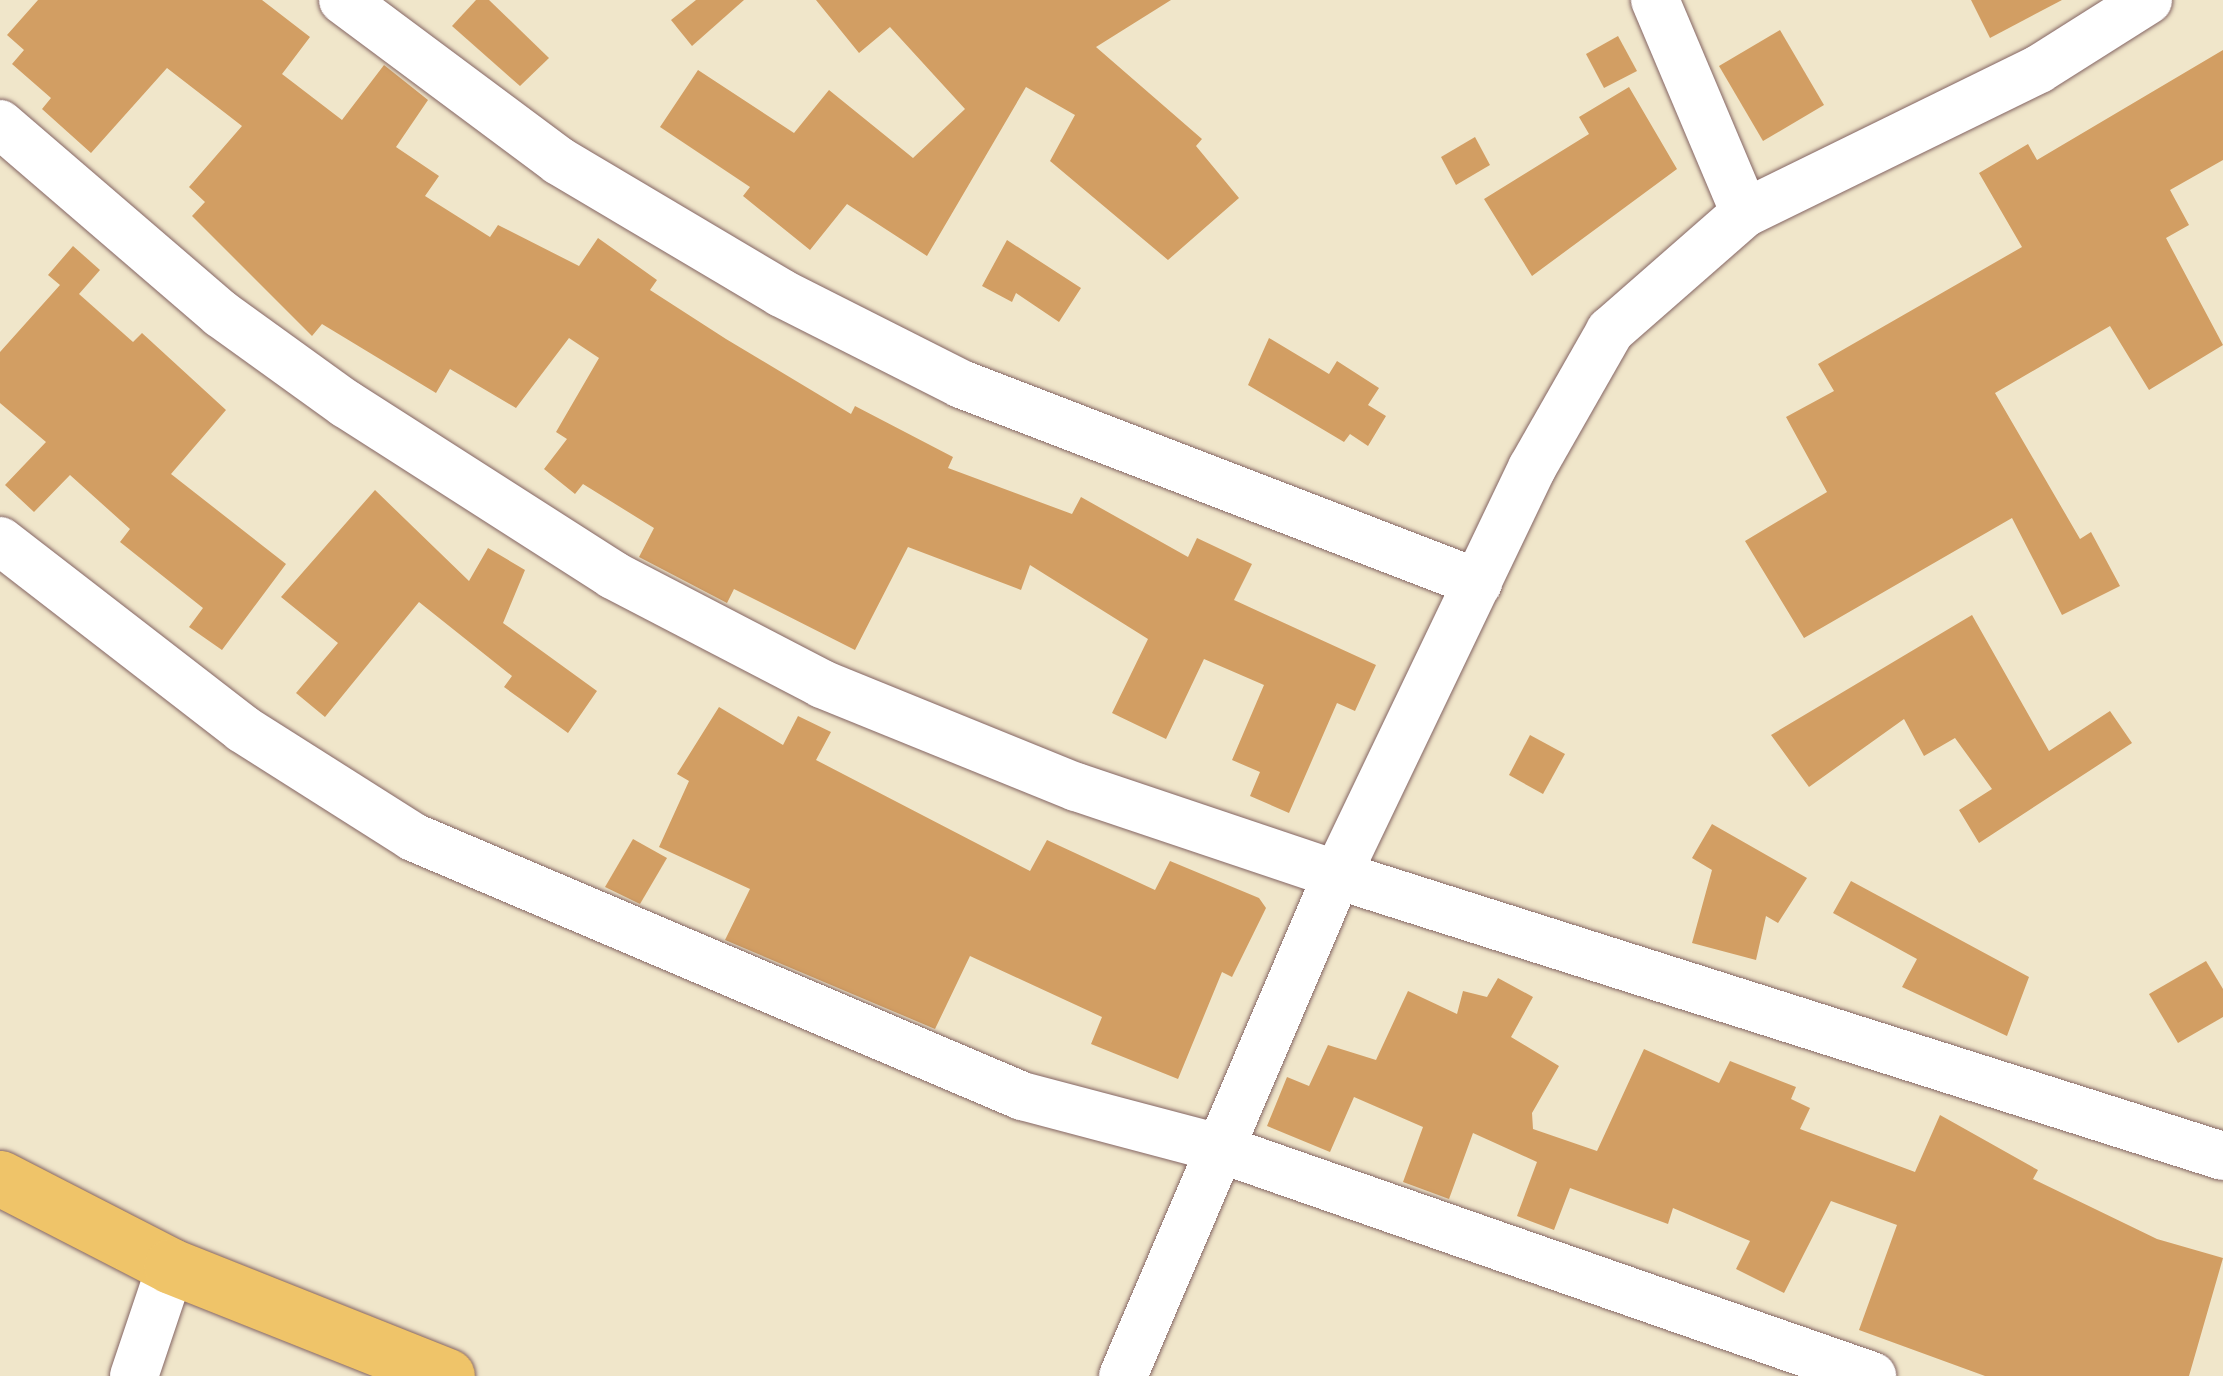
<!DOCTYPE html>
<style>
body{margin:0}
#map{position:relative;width:2223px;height:1376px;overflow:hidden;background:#f0e6ca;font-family:Caveat,sans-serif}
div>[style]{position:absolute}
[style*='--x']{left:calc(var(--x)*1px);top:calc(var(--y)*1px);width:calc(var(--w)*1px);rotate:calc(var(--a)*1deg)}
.building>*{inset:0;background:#d29e63}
.roads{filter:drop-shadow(0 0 2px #846563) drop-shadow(0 0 2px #846563)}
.street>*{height:48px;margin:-24px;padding:0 24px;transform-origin:24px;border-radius:24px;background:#fff}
.primary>*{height:55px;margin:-27.5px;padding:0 27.5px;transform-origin:27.5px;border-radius:27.5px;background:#efc469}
span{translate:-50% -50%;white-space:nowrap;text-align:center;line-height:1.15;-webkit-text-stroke:8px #fbf7ec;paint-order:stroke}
</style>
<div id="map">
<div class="building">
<div style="clip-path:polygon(38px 0,262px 0,310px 37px,282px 74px,342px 120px,384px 65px,428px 100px,396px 147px,439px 176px,425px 196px,490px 237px,498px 225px,579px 266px,598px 238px,657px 280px,650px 290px,726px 339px,851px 414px,855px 406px,953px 457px,948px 468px,1072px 514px,1081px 497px,1188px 557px,1197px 538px,1252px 564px,1234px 600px,1376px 665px,1355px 711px,1337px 703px,1289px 813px,1250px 796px,1260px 772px,1232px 760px,1264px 685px,1204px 659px,1166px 739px,1112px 713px,1148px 639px,1030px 565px,1021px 590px,908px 547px,855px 650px,734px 589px,727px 603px,639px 557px,654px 528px,583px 484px,575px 494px,544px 469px,567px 439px,556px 432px,599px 358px,569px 338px,516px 408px,450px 369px,436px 393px,322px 324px,312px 336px,192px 216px,205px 202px,189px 187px,242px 126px,167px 68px,91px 153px,42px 109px,51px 98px,12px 64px,24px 50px,7px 35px)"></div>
<div style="clip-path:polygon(476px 0,489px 0,549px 58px,520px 86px,452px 26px)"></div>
<div style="clip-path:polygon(696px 0,744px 0,692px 46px,671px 20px)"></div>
<div style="clip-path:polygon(816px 0,1171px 0,1096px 47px,1202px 139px,1196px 146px,1239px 198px,1168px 260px,1050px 161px,1075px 115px,1026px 87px,927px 256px,847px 204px,810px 250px,743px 196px,750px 187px,660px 127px,698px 70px,794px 133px,829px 90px,913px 158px,965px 109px,890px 27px,859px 53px)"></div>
<div style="clip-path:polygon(1971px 0,2062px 0,1990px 38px)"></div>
<div style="clip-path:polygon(1780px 30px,1824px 105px,1763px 141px,1719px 66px)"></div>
<div style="clip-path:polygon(1618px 36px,1637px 71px,1604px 88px,1586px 54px)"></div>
<div style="clip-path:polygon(2223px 50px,2223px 160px,2170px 190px,2189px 225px,2166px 238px,2223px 345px,2149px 390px,2110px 326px,1995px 393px,2080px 539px,2091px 532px,2120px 586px,2062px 615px,2012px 518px,1804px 638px,1745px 541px,1827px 492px,1786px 417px,1834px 391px,1818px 364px,2022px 247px,1979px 173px,2028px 144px,2037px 160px)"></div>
<div style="clip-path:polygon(1629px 87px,1677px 169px,1532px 276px,1484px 199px,1589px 134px,1579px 117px)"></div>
<div style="clip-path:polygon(1475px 137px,1490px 165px,1456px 185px,1441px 157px)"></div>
<div style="clip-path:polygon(1007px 240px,1081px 288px,1059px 322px,1016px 293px,1012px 302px,982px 286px)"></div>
<div style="clip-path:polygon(73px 246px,100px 270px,79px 294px,133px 342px,142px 333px,226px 410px,171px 474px,286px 564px,222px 650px,189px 627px,203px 608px,120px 542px,130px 529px,70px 475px,34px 512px,5px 485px,46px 442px,0 403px,0 352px,60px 285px,48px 275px)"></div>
<div style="clip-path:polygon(1269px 338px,1329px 374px,1337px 361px,1379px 388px,1368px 405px,1386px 416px,1368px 446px,1350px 434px,1344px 442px,1248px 385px)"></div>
<div style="clip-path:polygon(375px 490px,469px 581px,488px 548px,525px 570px,503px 623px,597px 691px,568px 733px,504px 687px,512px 676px,419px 602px,325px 717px,296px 693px,338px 643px,281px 597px)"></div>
<div style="clip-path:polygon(1972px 615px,2049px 751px,2110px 711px,2132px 743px,1979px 843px,1959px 810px,1992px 789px,1955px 738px,1924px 756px,1904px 719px,1809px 787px,1771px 735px)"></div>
<div style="clip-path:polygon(719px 707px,783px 745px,798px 716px,831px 732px,816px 760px,1030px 871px,1047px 840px,1155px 890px,1170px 861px,1259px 898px,1266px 908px,1232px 977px,1222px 972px,1178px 1079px,1091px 1044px,1102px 1017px,970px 956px,935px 1029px,725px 940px,750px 889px,659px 847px,689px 781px,677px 774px)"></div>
<div style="clip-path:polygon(1530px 735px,1565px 754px,1543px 794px,1509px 775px)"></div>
<div style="clip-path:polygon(1712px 824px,1807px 878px,1778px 923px,1766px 916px,1756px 960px,1692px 943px,1712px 870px,1692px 858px)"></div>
<div style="clip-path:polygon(633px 839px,667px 858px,640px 904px,605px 887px)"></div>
<div style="clip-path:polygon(1851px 881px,2029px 977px,2007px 1036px,1902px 987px,1917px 959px,1833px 913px)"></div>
<div style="clip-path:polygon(2206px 961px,2223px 989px,2223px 1017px,2178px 1043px,2149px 994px)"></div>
<div style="clip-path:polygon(1498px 978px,1533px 997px,1511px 1037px,1559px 1066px,1532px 1113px,1533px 1129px,1597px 1151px,1644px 1049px,1719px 1083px,1730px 1061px,1796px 1087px,1791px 1099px,1810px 1108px,1800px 1129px,1915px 1172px,1940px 1115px,2038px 1170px,2033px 1179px,2157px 1239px,2223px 1258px,2189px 1376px,1985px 1376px,1859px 1330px,1897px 1225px,1831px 1201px,1784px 1293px,1736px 1269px,1750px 1241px,1673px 1208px,1668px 1224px,1570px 1188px,1554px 1230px,1517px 1216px,1537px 1162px,1473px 1133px,1449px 1199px,1403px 1182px,1423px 1127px,1354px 1097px,1330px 1152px,1267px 1126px,1287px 1077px,1309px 1086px,1328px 1045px,1376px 1060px,1408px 991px,1457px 1014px,1463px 991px,1487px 997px)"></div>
</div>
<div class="roads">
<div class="street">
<div style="--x:343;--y:0;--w:269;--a:36.7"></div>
<div style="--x:559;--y:161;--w:258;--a:30.7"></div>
<div style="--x:781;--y:293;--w:202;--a:26.8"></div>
<div style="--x:961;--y:384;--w:554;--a:21.05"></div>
<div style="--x:1655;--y:0;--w:231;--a:67.1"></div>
<div style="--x:0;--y:124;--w:291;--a:40.7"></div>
<div style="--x:221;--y:314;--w:154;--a:35.8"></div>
<div style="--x:346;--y:404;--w:317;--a:32.6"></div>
<div style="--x:613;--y:575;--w:236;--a:27.5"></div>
<div style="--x:822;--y:684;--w:274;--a:22.1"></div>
<div style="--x:1076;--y:787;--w:275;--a:18.6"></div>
<div style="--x:1337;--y:875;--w:929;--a:17.6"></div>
<div style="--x:0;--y:541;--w:307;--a:37.7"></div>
<div style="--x:243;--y:729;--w:201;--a:32.4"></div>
<div style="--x:413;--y:837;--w:662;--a:23.04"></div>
<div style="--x:1022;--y:1096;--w:200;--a:14.8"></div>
<div style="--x:1215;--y:1147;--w:696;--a:19.22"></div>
<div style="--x:134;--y:1376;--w:116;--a:-71.4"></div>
<div style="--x:1123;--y:1376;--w:545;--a:-66.87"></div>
<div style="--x:1337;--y:875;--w:451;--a:-64.4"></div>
<div style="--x:1532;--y:468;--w:158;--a:-60.3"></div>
<div style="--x:1610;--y:331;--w:179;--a:-41.2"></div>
<div style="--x:1745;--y:213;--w:327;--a:-26.1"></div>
<div style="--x:2039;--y:69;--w:129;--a:-32.3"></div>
</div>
<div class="primary">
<div style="--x:0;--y:1178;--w:192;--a:27.2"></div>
<div style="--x:171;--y:1266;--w:297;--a:21.7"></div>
</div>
</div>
</div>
